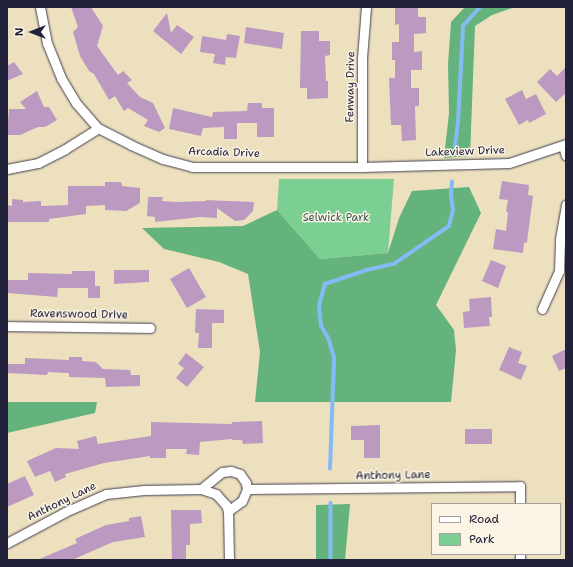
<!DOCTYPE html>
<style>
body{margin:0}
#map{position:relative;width:573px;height:567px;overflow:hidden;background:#ede0bf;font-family:"Shantell Sans",sans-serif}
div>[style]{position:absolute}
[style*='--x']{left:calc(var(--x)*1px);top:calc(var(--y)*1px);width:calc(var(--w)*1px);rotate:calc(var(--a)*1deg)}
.green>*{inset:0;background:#7bcf92}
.forest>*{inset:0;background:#64b27c}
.stream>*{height:3.5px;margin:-1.75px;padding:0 1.75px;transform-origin:1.75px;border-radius:1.75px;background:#85bbf4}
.building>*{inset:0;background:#bb99c1}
.roads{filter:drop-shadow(0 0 1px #403e4f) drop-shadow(0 0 1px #403e4f)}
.street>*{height:9px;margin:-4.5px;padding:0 4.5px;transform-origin:4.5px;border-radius:4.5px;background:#fff}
span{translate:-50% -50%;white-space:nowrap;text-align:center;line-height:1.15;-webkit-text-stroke:3px #fcf5e5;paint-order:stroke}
.street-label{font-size:11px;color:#22223b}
.park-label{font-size:11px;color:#3d5655}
.frame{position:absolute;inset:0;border:8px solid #22223b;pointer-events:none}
.legend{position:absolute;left:431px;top:503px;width:130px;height:52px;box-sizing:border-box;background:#fcf5e5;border:1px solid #a5a1a1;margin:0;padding:5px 7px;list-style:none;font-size:12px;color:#22223b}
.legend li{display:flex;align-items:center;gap:8px;height:20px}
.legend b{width:20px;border:1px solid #a5a1a1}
.north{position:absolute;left:12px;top:12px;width:40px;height:40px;-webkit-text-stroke:3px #fcf5e5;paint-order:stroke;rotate:270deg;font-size:11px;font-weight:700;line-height:16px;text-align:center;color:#22223b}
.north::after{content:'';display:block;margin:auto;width:14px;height:18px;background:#22223b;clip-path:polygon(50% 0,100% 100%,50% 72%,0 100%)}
</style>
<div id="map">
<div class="green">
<div style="clip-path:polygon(279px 179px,394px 179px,388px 253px,320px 259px,277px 210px)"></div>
</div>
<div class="forest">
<div style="clip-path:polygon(465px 7px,515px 7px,492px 15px,475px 26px,470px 156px,444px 158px,449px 113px,448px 64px,451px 22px)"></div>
<div style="clip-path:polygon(469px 187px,481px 213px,436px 305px,454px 330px,456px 350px,451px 402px,255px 402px,260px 352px,248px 274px,219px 262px,164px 249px,142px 228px,243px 226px,277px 210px,320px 259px,388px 253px,399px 218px,412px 191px)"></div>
<div style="clip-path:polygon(7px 402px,97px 402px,95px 413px,7px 433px)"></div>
<div style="clip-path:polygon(350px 504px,345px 560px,316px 560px,316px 505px)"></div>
</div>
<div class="stream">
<div style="--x:455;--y:147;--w:24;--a:-83"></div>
<div style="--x:458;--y:123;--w:97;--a:-87"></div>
<div style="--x:463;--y:26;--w:25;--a:-48"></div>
<div style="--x:330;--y:469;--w:111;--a:-87.9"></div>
<div style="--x:334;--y:358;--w:19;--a:-106"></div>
<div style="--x:329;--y:340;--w:16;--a:-120"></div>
<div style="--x:321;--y:326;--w:20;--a:-96"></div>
<div style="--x:319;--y:306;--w:23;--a:-75"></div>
<div style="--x:325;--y:284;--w:44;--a:-18.4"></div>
<div style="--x:367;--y:270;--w:28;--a:-13"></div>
<div style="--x:394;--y:264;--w:67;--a:-34.6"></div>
<div style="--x:449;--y:226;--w:16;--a:-76"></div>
<div style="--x:453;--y:210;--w:15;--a:-98"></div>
<div style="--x:451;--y:195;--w:13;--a:-86"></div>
<div style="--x:331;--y:503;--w:57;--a:90"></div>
</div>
<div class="building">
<div style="clip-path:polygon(71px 7px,91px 7px,103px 26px,97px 46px,118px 75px,123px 71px,132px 80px,127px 83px,140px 97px,153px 103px,165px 128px,159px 132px,144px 126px,148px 120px,128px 108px,124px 111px,115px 96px,109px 100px,94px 74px,89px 71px,80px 56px,73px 32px,78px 27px)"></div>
<div style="clip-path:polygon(395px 7px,418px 7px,418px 17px,426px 17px,426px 33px,414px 34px,414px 52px,422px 51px,422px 70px,411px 70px,411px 88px,419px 88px,419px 106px,415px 106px,416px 140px,402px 141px,401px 125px,391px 125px,389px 78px,395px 78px,395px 60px,392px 60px,392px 42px,399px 42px,399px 24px,395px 25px)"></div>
<div style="clip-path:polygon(167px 13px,171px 33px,177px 25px,194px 37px,181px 54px,153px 31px)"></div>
<div style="clip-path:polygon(246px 27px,284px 33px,282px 49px,244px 43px)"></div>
<div style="clip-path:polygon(301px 31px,319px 31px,319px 41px,330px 41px,330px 55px,325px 56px,326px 81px,328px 81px,328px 98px,307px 99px,307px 88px,300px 88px)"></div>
<div style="clip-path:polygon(227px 34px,240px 36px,236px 58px,226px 57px,225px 65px,213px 63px,215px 54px,200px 52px,202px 36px,226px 40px)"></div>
<div style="clip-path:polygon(14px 62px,23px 74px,7px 81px,7px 66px)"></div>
<div style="clip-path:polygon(566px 67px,566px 93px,556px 102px,537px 82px,550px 69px,557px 76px)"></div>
<div style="clip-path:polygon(522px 90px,526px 99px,536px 94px,546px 114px,529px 123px,528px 120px,519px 125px,505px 99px)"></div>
<div style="clip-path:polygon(37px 91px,44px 107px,49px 107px,57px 120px,45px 127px,38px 127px,20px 135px,7px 135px,9px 109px,26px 109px,20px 102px)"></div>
<div style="clip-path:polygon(248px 103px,262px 103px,262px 108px,274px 108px,274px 137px,257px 137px,257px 123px,237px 123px,237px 139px,224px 139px,224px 127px,203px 128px,201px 136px,169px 129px,173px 108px,212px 117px,213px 112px,247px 111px)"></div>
<div style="clip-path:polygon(502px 181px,529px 185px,528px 195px,533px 196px,527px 242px,524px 243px,523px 253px,493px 249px,496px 229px,506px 231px,508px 212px,506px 211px,508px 200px,499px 199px)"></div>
<div style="clip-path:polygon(105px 182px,121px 182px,122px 186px,140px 188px,140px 203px,126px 211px,105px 210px,105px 205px,86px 206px,86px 214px,49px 219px,49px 222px,7px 222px,7px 205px,12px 206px,12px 199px,23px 200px,23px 202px,41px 201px,41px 206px,68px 205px,68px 186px,105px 186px)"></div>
<div style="clip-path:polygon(148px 197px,163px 197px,162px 201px,176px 202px,207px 201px,205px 200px,254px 202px,253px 211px,244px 220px,235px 221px,217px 208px,217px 218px,200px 217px,155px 222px,155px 217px,147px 216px)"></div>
<div style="clip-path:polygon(491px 260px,506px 266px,498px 288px,482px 281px)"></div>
<div style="clip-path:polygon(189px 268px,206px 297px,187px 308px,170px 279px)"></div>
<div style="clip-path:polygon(114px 270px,149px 270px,149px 282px,114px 284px)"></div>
<div style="clip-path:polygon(72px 271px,95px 271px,95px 286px,100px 286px,100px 298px,88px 298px,88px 288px,58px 288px,57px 297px,7px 293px,7px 280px,28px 280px,28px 273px,72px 274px)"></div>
<div style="clip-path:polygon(491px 297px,492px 317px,489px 317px,490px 326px,464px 328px,463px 312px,470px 311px,469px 299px)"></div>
<div style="clip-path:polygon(196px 309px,224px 310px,224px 323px,212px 323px,212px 348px,198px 348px,199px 333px,195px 333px)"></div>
<div style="clip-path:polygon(509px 347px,522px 352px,518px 363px,527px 366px,521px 380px,499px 370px)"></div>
<div style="clip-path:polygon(566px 349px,566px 368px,559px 371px,552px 356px)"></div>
<div style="clip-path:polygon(186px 353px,204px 367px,187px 387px,176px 378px,184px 368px,178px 364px)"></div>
<div style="clip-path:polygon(69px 357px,82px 357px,82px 361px,96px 362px,103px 369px,130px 370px,131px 375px,140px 375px,140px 386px,106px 387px,105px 378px,69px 377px,69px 373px,48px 372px,47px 375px,7px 373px,7px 364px,25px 364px,25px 358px,69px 360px)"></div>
<div style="clip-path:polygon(262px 421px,263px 443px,243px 444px,242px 440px,232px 440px,232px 439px,200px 442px,199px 455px,186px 454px,187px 449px,166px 449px,166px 458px,150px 458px,150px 456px,104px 463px,65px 474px,66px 477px,55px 482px,50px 471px,35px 477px,27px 461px,56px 448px,79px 449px,77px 441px,96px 436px,98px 444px,151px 436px,151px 422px,232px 424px,232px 422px)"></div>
<div style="clip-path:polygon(380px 425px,380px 458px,364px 458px,364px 440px,351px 440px,351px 426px)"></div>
<div style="clip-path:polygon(465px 429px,492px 429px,492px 444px,465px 444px)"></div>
<div style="clip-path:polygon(25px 476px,34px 495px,7px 507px,7px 484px)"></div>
<div style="clip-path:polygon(171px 510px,201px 510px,202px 523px,190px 524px,190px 545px,186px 545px,186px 560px,172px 560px)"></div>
<div style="clip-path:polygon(141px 516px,145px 537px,113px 542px,72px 560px,37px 560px,77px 543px,75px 539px,106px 525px,129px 521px,129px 518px)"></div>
</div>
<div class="roads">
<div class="street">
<div style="--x:40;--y:7;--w:37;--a:79"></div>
<div style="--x:47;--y:43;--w:38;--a:68"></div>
<div style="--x:61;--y:78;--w:29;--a:59"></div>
<div style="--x:76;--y:103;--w:33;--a:49"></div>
<div style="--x:98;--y:128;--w:37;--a:27"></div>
<div style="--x:131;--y:145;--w:35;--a:24"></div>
<div style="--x:163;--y:159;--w:30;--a:15"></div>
<div style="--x:192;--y:167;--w:170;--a:0"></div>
<div style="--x:362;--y:167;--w:147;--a:-1.6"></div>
<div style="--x:509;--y:163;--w:60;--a:-18.4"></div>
<div style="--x:563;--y:146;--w:10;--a:73"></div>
<div style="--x:362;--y:167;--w:109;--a:-90"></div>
<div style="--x:362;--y:58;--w:51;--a:-85.5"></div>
<div style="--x:7;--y:169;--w:32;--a:-11"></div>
<div style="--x:38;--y:163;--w:30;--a:-27"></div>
<div style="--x:65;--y:149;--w:39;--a:-32"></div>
<div style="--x:542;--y:309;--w:42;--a:-65.9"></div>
<div style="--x:559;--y:271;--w:32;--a:-88"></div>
<div style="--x:560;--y:239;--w:35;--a:-80"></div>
<div style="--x:7;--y:326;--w:143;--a:0.8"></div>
<div style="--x:201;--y:489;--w:27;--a:-39"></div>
<div style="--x:222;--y:472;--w:9;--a:-6"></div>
<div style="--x:231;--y:471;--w:9;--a:18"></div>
<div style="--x:240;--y:474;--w:11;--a:56"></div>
<div style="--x:246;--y:483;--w:6;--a:81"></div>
<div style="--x:247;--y:489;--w:273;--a:-0.6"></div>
<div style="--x:520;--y:486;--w:18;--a:90"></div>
<div style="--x:228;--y:511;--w:17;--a:-36"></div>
<div style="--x:242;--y:501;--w:13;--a:-67"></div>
<div style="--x:7;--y:543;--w:66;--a:-28.1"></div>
<div style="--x:65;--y:512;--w:45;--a:-23.7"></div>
<div style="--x:106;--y:494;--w:38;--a:-6"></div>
<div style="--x:144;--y:490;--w:57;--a:-1"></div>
<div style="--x:201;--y:489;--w:16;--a:18"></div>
<div style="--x:216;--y:494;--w:15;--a:48"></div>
<div style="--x:226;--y:505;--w:6;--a:72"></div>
<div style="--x:228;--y:511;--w:49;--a:88.8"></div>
<div style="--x:520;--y:554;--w:6;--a:90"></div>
</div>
</div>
<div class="street-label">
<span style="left:351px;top:87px;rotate:-89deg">Fenway Drive</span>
<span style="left:465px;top:152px;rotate:-2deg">Lakeview Drive</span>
<span style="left:224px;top:153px;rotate:2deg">Arcadia Drive</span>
<span style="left:79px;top:315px;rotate:1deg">Ravenswood Drive</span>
<span style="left:393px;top:476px;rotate:-1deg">Anthony Lane</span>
<span style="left:62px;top:502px;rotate:-26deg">Anthony Lane</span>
</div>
<div class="park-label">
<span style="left:336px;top:218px">Selwick Park</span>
</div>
<div class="frame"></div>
<ul class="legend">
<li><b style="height:5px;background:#fff"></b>Road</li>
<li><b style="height:11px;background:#7bcf92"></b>Park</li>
</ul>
<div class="north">N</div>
</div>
